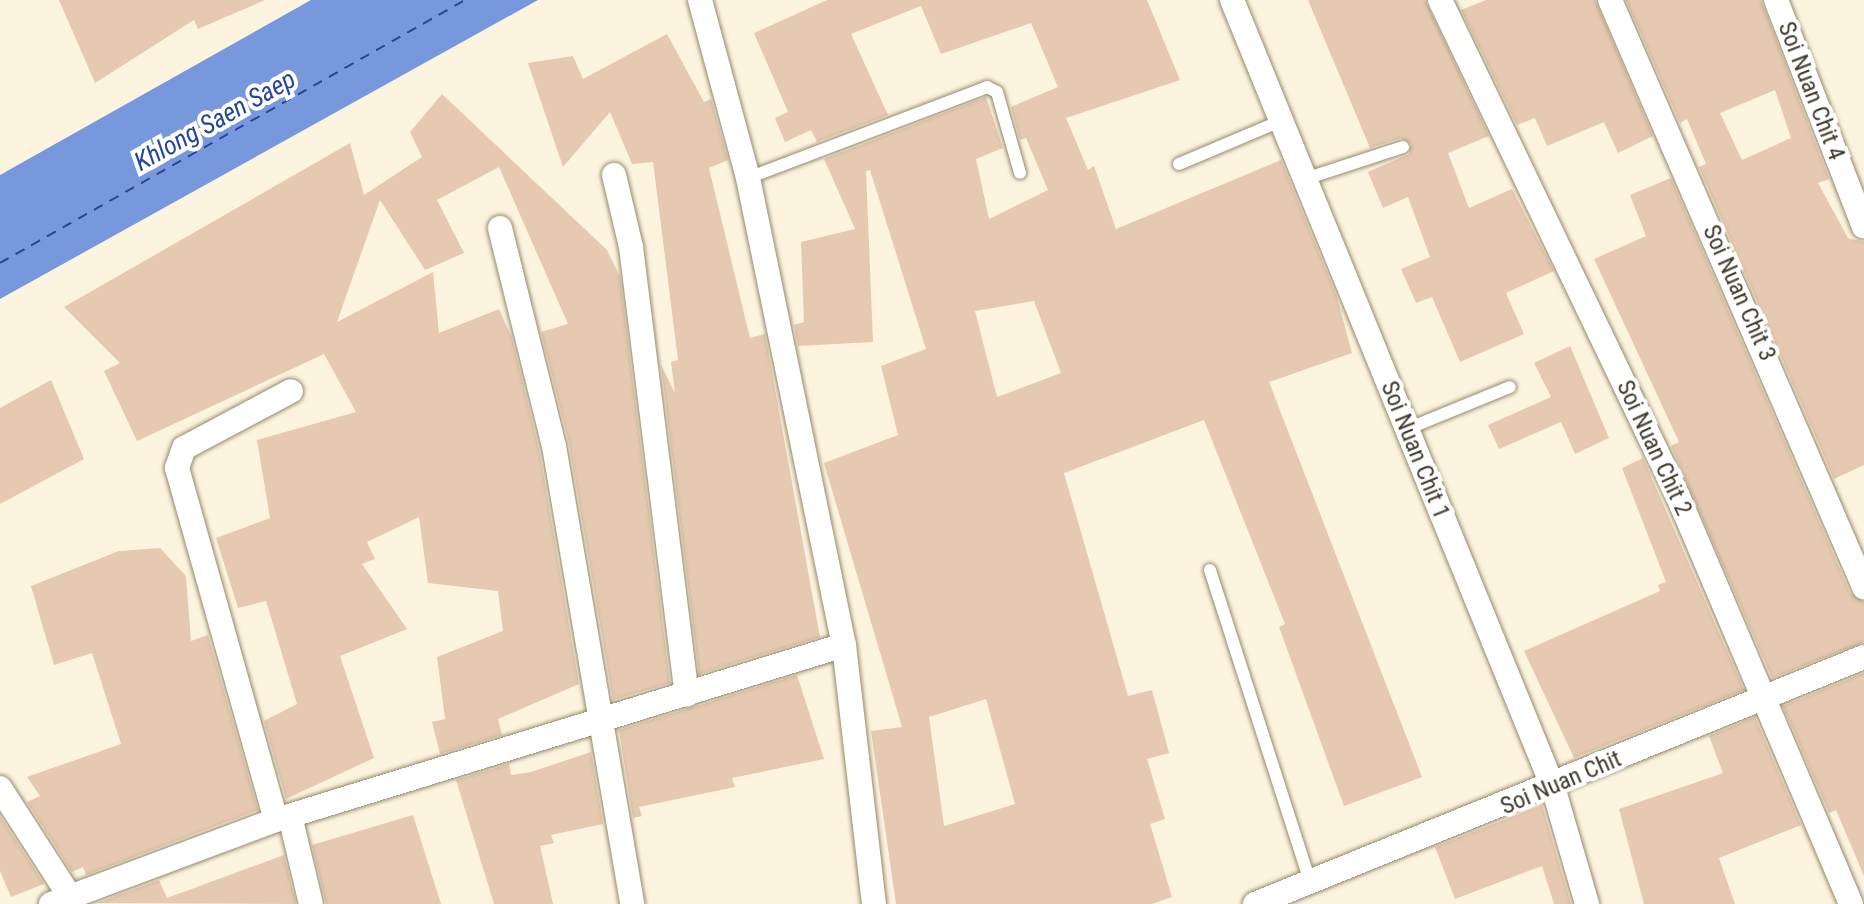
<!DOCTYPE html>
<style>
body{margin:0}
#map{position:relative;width:1864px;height:904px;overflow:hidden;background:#fdf4e0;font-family:"Roboto Condensed",sans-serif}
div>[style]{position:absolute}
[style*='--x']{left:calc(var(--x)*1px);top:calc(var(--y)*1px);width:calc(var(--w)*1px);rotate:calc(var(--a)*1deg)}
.water>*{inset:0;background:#7798dd}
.ferry>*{height:2px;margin-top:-1px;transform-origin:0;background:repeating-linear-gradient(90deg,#254697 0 10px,transparent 0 18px)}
.building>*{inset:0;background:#e5c9b1}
.roads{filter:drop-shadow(0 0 2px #96896b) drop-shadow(0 0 2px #96896b)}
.service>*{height:12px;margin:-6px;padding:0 6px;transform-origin:6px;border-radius:6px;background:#fff}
.minor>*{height:24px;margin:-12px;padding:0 12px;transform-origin:12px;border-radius:12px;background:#fff}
span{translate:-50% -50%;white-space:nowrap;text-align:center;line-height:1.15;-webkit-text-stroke:8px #fff;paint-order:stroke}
.street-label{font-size:24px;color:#403a2d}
.water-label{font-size:26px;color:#254697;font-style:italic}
</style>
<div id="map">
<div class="water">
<div style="clip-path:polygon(311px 0,538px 0,0 299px,0 175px)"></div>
</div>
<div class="ferry">
<div style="--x:0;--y:263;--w:534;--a:-29.49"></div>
</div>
<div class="building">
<div style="clip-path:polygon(59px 0,265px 0,198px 29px,194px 20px,95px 83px)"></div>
<div style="clip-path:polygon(evenodd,827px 0,1147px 0,1180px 80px,1066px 118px,1088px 170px,1094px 166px,1116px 229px,1281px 160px,1337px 297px,1352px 353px,1269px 382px,1422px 777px,1344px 806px,1279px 627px,1285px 624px,1204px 420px,1064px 473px,1128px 696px,1152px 690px,1169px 753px,1147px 759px,1165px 819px,1150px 824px,1172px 897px,1152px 904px,896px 904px,871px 731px,902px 727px,824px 463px,898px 435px,881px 366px,926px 349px,870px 170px,866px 171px,873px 342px,798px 346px,794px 325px,804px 322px,801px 242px,855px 229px,824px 159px,986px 97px,1003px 148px,976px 159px,989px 219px,1048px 190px,1026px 138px,1020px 140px,1011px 107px,1058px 87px,1031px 23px,941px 54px,921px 6px,851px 34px,888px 115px,817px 142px,811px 130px,785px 142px,775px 118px,788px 112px,754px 33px,827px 0,1034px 301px,1061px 373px,997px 397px,975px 311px,1034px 301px,827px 0,986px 699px,1015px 804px,944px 826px,929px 717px,986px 699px)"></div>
<div style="clip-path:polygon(1308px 0,1425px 0,1489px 136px,1448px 153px,1469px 208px,1512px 189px,1554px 271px,1506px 293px,1524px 334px,1460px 362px,1432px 297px,1416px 303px,1401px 269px,1430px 257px,1408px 197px,1383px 208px,1368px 172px,1409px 154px,1411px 144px,1401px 138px,1370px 148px)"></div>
<div style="clip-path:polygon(1486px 0,1595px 0,1653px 136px,1618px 153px,1604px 122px,1547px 146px,1535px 118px,1517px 125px,1461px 10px)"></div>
<div style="clip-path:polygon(evenodd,1626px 0,1761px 0,1829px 179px,1818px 183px,1848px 238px,1864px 242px,1864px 465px,1834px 479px,1699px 167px,1706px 164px,1687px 119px,1680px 123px,1626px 0,1775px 90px,1791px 138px,1742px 160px,1720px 113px,1775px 90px)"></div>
<div style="clip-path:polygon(667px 34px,704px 102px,711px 99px,728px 160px,709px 168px,750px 338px,765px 334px,820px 637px,699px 674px,661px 365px,675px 393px,671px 362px,678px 360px,653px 162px,632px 164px,610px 112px,563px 167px,528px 63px,573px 56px,583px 79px)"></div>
<div style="clip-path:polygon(442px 94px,607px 250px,620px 277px,670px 683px,613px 700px,569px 443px,541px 332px,568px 324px,499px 167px,437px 200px,464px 253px,425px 270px,380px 200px,337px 322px,433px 272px,439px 333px,499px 309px,512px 338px,539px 449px,579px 684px,498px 719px,502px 735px,440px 754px,432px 722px,445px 719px,437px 657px,503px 631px,498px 591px,428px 583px,419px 517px,367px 542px,375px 559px,362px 564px,407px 629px,340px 656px,374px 758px,286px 799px,264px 721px,297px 704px,266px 601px,238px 608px,216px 538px,270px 518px,257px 440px,356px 412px,324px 354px,137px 441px,104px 371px,120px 363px,64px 307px,350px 143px,364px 195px,422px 157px,410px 132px)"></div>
<div style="clip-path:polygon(1671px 178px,1850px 593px,1864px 602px,1864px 642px,1772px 678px,1671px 446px,1679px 442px,1594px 259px,1646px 236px,1630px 195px)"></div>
<div style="clip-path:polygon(1570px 346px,1609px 438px,1575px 454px,1561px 422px,1499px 449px,1488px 425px,1551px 397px,1534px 363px)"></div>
<div style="clip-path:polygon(51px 380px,84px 459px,0 504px,0 408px)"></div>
<div style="clip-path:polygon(1643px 458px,1744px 690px,1574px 758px,1524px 651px,1660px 591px,1658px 585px,1666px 582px,1622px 468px)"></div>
<div style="clip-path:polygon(160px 548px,186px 576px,191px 641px,208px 635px,258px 810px,86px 875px,83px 867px,72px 872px,27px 802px,40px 796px,27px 777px,121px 744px,92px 653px,54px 665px,31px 586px,119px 551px)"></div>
<div style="clip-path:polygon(1864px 673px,1864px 876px,1836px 810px,1829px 813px,1783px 706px)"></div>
<div style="clip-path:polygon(797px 675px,824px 759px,732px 778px,735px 787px,639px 807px,642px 816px,633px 818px,619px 730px)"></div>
<div style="clip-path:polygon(1755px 717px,1801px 825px,1719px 858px,1735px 904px,1644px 904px,1619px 809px,1723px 773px,1709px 736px)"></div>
<div style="clip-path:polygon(591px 752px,603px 824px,551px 835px,554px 843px,540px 846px,553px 904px,494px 904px,456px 780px,509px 764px,511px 775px,531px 772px)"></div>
<div style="clip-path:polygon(1542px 805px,1571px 904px,1554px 904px,1542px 866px,1455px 899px,1435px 847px)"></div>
<div style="clip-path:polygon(413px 815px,441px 904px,326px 904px,312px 845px)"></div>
<div style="clip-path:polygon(0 816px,44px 884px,11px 897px,0 871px)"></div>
<div style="clip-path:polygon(284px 855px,296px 904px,97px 903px,159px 880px,167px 898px)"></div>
</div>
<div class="roads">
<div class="service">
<div style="--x:1179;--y:164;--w:111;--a:-22.9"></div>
<div style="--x:748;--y:178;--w:256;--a:-20.8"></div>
<div style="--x:987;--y:87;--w:11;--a:27"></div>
<div style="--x:997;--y:92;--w:84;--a:74.1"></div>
<div style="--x:1305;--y:179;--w:103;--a:-18.1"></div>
<div style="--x:1407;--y:429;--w:111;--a:-22.2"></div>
<div style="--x:1210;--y:570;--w:331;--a:72.2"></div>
</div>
<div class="minor">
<div style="--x:700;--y:0;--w:184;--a:74.9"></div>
<div style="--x:748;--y:178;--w:477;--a:78.4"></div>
<div style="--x:844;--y:645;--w:261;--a:83.4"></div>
<div style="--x:1232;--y:0;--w:850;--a:67.81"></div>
<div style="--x:1553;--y:787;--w:122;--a:73.8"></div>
<div style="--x:1440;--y:0;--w:548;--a:64.37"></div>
<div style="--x:1677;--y:494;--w:445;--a:67"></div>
<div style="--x:1610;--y:0;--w:640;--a:66.6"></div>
<div style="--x:1776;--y:0;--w:243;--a:68.8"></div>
<div style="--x:614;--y:175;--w:74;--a:76.7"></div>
<div style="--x:631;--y:247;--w:451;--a:82.9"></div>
<div style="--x:500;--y:228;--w:225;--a:76.1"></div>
<div style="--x:554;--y:446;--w:465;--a:80.3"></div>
<div style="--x:0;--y:788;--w:131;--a:57.2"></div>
<div style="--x:290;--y:816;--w:90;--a:76.6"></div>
<div style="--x:276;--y:820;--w:366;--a:-105.7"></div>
<div style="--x:177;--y:468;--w:21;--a:-71"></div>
<div style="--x:184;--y:448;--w:121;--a:-28"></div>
<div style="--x:51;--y:904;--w:240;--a:-20.5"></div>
<div style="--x:276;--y:820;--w:594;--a:-17.12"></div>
<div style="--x:1255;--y:904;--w:657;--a:-22.08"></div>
</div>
</div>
<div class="street-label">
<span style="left:1811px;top:91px;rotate:69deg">Soi Nuan Chit 4</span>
<span style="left:1739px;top:293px;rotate:66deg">Soi Nuan Chit 3</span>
<span style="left:1654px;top:448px;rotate:65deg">Soi Nuan Chit 2</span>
<span style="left:1415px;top:450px;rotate:68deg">Soi Nuan Chit 1</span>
<span style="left:1561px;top:783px;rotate:-23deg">Soi Nuan Chit</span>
</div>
<div class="water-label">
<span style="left:215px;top:121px;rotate:-29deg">Khlong Saen Saep</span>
</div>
</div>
